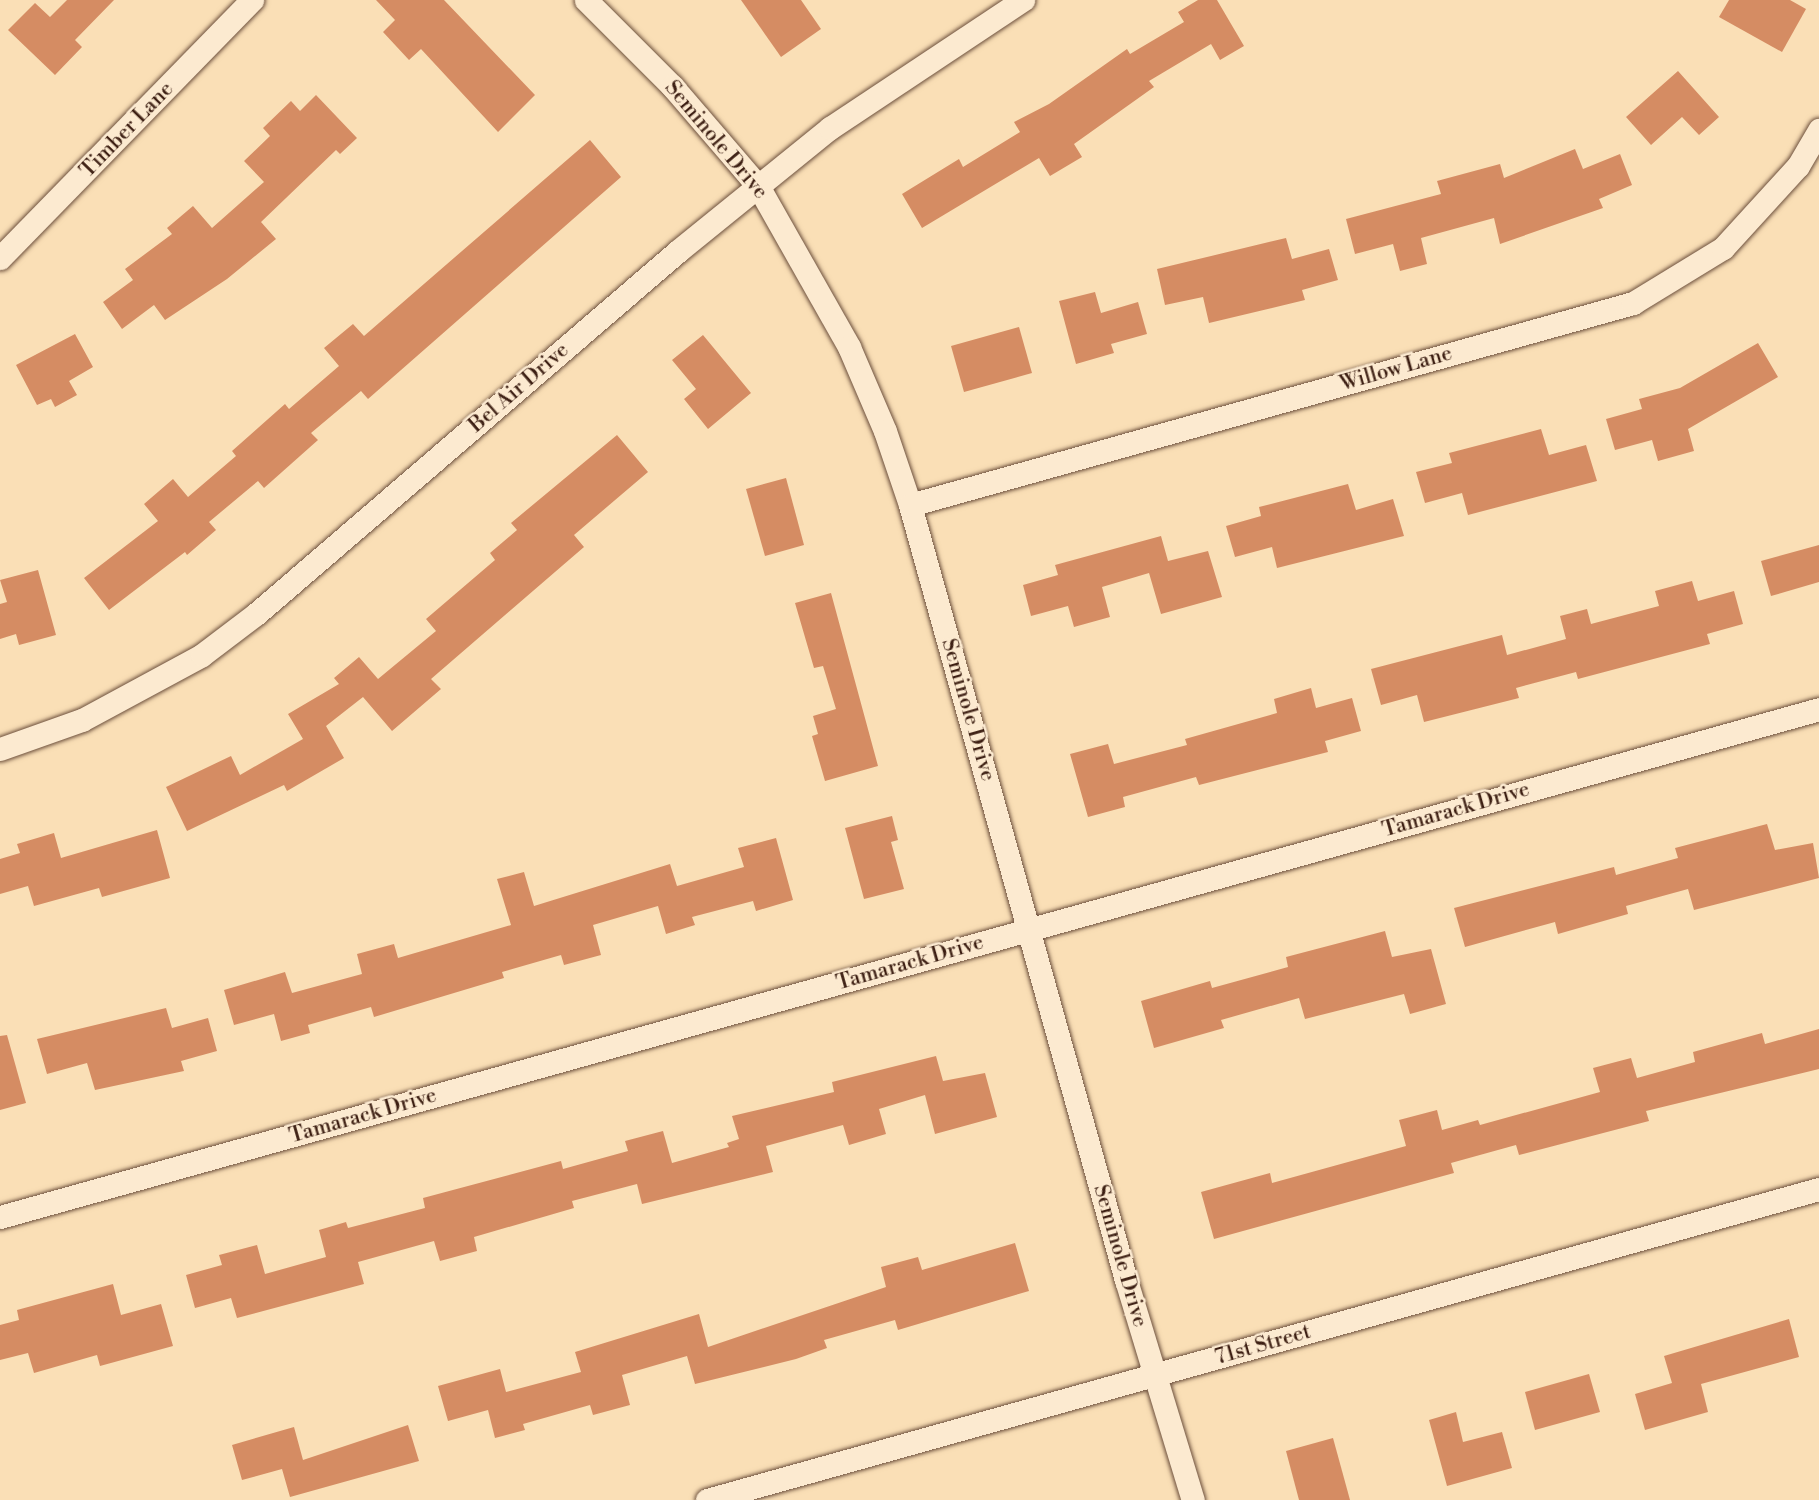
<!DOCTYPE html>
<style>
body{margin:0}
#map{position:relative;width:1819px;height:1500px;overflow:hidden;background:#fadfb6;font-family:"Libre Bodoni",serif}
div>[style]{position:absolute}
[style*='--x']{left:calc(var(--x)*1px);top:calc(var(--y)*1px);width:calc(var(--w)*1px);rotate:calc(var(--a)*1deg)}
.building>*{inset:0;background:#d58c63}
.roads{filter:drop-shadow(0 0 2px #6c4f3c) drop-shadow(0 0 2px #6c4f3c)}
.street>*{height:23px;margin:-11.5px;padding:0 11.5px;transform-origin:11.5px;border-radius:11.5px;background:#fcead0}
span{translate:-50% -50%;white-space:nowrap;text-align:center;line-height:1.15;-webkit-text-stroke:5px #fcead0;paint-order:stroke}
.street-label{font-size:21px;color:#3d1f13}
</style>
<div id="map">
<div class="building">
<div style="clip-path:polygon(67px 0,114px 0,75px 40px,82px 47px,55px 75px,8px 30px,35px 3px,50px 17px)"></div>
<div style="clip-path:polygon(376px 0,444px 0,535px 95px,498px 132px,421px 49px,409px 60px,383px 32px,395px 20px)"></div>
<div style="clip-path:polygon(741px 0,801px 0,821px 29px,781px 57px)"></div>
<div style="clip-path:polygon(1198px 0,1217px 0,1244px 46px,1220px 60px,1211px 44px,1149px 81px,1154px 87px,1074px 144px,1082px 157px,1050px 176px,1039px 158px,922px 228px,902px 194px,959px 159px,963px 167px,1020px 132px,1014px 122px,1049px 104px,1127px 49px,1130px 54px,1184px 22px,1178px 12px)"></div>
<div style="clip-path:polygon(1729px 0,1790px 0,1806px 9px,1782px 52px,1719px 17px)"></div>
<div style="clip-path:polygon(1678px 71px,1719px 117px,1699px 135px,1682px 117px,1651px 145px,1626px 117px)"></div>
<div style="clip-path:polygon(316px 95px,357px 138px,340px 154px,336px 150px,261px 222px,276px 239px,227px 279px,165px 320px,154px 305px,122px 329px,103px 302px,133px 280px,125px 269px,172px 234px,167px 228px,193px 206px,212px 228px,264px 182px,244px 161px,270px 136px,263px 128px,291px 101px,300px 111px)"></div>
<div style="clip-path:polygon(590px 140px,621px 177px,368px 399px,361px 391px,311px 433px,318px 440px,264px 488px,258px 481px,209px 522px,216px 530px,187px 555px,185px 552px,109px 610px,84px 578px,158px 521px,144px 504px,173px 479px,188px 497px,236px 456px,232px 451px,285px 404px,289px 409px,339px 366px,324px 348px,353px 324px,364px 336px)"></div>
<div style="clip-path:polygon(1575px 149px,1583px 169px,1620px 154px,1632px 185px,1599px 199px,1603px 208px,1500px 244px,1494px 218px,1421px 238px,1427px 264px,1400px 271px,1393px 244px,1355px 254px,1346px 219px,1441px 194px,1437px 181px,1500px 164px,1504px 178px)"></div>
<div style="clip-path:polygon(1286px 238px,1292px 259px,1329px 249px,1338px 280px,1302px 290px,1305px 300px,1209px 323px,1203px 297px,1165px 305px,1157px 269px)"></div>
<div style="clip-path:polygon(1095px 292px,1101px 313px,1138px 302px,1147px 334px,1111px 344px,1114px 353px,1076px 364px,1059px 301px)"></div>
<div style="clip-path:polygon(1019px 327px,1032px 373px,964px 392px,951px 346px)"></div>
<div style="clip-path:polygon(75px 334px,93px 367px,69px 381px,77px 395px,55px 407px,51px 399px,37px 405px,16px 365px)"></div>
<div style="clip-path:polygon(703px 335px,751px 393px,708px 429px,684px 399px,696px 389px,672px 360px)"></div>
<div style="clip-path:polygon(1758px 343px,1778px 377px,1688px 429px,1694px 451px,1658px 461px,1652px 440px,1615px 450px,1606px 419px,1642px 409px,1639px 399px,1680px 388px)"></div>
<div style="clip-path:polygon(1541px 429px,1549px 455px,1586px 445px,1597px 481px,1468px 515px,1462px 493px,1425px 503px,1416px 472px,1452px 463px,1449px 453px)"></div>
<div style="clip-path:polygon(617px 435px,648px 472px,574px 535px,584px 547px,431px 679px,441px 689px,392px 731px,363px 697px,326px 726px,344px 758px,287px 791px,284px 785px,187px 831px,166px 787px,231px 756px,240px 775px,303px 739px,288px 714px,339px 684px,334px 678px,359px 657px,378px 679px,436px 631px,426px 619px,495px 560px,490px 553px,517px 530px,511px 523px)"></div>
<div style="clip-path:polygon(786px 478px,804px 545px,765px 556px,746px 489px)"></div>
<div style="clip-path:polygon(1348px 484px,1356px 510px,1393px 499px,1404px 536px,1277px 568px,1272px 547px,1235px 557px,1226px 526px,1261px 516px,1259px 507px)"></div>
<div style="clip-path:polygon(1161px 536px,1168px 561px,1208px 551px,1222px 597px,1161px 614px,1149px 573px,1102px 587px,1110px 617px,1074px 627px,1068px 606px,1031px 616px,1023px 585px,1058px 575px,1055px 565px)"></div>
<div style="clip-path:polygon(1819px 545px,1819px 582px,1771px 596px,1761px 561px)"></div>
<div style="clip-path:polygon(38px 570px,56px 635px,19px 645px,16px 634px,0 639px,0 604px,7px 602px,0 580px)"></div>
<div style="clip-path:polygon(1692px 581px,1698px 601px,1734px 591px,1743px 624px,1707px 634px,1710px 644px,1578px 679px,1576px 672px,1516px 688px,1519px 698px,1424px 722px,1417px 695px,1381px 705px,1371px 669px,1502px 635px,1507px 655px,1566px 639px,1560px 616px,1587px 609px,1591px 624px,1659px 606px,1655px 591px)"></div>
<div style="clip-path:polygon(831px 593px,878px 766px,825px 781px,812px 736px,818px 734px,813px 716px,836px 709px,823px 666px,814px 668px,795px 603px)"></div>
<div style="clip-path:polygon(1311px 688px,1316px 708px,1352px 698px,1361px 731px,1325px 741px,1328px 752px,1199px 785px,1196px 777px,1123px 797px,1125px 807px,1088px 817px,1070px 754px,1108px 744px,1114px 764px,1187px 745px,1185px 739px,1277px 713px,1274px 699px)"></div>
<div style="clip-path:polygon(892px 816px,898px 840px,891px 842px,904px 889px,864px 899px,845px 828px)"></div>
<div style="clip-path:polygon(1767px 824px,1775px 850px,1813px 843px,1819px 878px,1694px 910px,1688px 889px,1626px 906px,1628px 914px,1558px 934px,1555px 922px,1465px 947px,1454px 908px,1614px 867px,1616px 875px,1678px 858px,1675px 848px)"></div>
<div style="clip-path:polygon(157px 830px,170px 878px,102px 897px,99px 888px,34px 906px,28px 886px,0 894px,0 859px,20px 853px,17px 844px,54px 833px,61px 858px)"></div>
<div style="clip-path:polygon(776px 838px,793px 900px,756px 911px,753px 901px,692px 917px,695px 925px,666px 934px,658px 906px,593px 925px,601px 955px,564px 965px,561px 955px,502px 972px,504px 978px,374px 1017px,371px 1007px,308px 1025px,310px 1033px,281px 1041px,274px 1014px,234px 1025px,224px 990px,285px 972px,292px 993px,362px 974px,357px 954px,394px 944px,398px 958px,511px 925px,497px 879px,524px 872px,534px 906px,670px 864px,677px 886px,744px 867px,738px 848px)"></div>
<div style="clip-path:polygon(1385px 931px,1392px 957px,1431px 949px,1446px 1004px,1410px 1014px,1404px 994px,1305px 1019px,1299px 998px,1221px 1020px,1224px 1028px,1154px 1048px,1141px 1001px,1210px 981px,1212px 988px,1288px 967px,1286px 957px)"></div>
<div style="clip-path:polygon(166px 1008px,172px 1028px,208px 1018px,217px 1051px,181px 1061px,184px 1071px,95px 1090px,87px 1063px,47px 1074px,37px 1039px)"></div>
<div style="clip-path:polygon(1819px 1029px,1819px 1069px,1646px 1111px,1649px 1121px,1519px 1155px,1516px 1145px,1451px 1163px,1454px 1173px,1214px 1239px,1201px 1192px,1270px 1173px,1272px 1183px,1406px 1146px,1399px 1120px,1437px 1110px,1442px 1130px,1478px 1120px,1480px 1125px,1600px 1092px,1593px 1068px,1631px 1058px,1637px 1078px,1695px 1062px,1693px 1052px,1762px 1033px,1765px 1044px)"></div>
<div style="clip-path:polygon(7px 1035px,26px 1103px,0 1110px,0 1036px)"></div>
<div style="clip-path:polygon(936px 1056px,943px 1081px,985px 1073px,997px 1117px,935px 1134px,925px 1095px,879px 1109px,886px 1134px,849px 1145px,843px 1125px,766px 1146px,773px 1172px,642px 1204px,637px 1184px,572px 1201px,574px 1208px,474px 1237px,477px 1251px,440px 1261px,434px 1241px,358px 1262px,364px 1284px,237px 1318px,231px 1298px,195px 1308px,186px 1275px,222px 1265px,219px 1255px,257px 1245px,265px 1274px,326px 1257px,319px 1230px,346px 1222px,348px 1228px,425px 1208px,423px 1198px,561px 1161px,563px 1169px,628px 1151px,625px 1141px,663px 1131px,672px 1163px,729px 1147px,727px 1143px,739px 1139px,732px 1116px,834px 1092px,832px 1082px)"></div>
<div style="clip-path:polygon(1015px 1243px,1029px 1291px,898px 1330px,895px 1320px,824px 1340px,827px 1348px,796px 1359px,695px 1384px,687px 1356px,622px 1375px,630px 1405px,593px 1415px,590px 1405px,523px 1424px,525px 1430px,495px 1438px,488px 1410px,448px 1421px,438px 1386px,500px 1369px,506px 1392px,581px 1372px,575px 1352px,699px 1314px,708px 1347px,886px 1287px,881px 1267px,918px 1257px,922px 1270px)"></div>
<div style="clip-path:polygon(113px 1284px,121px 1315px,161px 1304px,173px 1346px,100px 1366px,97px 1355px,34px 1373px,28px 1353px,0 1360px,0 1325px,19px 1320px,17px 1310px)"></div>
<div style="clip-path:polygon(1789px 1319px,1799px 1357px,1701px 1384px,1708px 1412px,1645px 1430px,1635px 1394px,1672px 1383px,1664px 1356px)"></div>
<div style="clip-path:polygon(1589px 1374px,1600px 1412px,1535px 1430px,1525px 1392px)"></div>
<div style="clip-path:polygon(1456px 1412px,1463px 1442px,1502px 1432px,1512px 1468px,1447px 1486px,1429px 1420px)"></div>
<div style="clip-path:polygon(408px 1425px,419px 1461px,290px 1497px,282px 1469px,242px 1480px,232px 1445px,294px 1427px,303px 1460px)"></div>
<div style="clip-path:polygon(1333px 1438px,1350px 1500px,1299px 1500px,1286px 1451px)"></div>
</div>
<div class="roads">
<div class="street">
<div style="--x:586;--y:0;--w:122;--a:45"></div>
<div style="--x:672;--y:86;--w:132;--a:49.3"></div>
<div style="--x:758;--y:186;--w:185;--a:60.5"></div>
<div style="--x:849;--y:347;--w:91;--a:66.8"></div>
<div style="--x:885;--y:431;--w:78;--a:71.3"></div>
<div style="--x:910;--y:505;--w:805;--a:74.43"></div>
<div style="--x:1126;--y:1280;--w:230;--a:73.1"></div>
<div style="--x:0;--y:258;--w:361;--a:-45.7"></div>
<div style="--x:910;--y:505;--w:751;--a:-15.61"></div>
<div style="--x:1633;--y:303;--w:105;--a:-31.4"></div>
<div style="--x:1723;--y:248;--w:111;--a:-47.6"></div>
<div style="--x:1798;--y:166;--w:42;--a:-59.7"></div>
<div style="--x:0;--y:749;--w:87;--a:-19.5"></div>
<div style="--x:82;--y:720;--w:136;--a:-28.4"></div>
<div style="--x:202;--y:655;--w:68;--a:-37.2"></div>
<div style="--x:256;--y:614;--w:557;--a:-40.7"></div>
<div style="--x:678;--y:251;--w:196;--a:-39"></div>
<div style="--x:830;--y:128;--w:232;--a:-33.6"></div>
<div style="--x:0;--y:1217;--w:1889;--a:-15.6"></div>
<div style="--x:707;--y:1500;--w:1155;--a:-15.63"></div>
</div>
</div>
<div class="street-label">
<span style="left:127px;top:130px;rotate:-46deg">Timber Lane</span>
<span style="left:716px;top:140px;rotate:50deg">Seminole Drive</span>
<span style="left:1396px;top:369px;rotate:-16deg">Willow Lane</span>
<span style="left:519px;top:388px;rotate:-41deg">Bel Air Drive</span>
<span style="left:968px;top:710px;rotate:74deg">Seminole Drive</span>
<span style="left:1456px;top:810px;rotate:-16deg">Tamarack Drive</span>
<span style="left:910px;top:963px;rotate:-16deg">Tamarack Drive</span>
<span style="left:363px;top:1116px;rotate:-16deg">Tamarack Drive</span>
<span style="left:1120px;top:1256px;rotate:74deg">Seminole Drive</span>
<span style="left:1263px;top:1345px;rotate:-16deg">71st Street</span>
</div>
</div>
